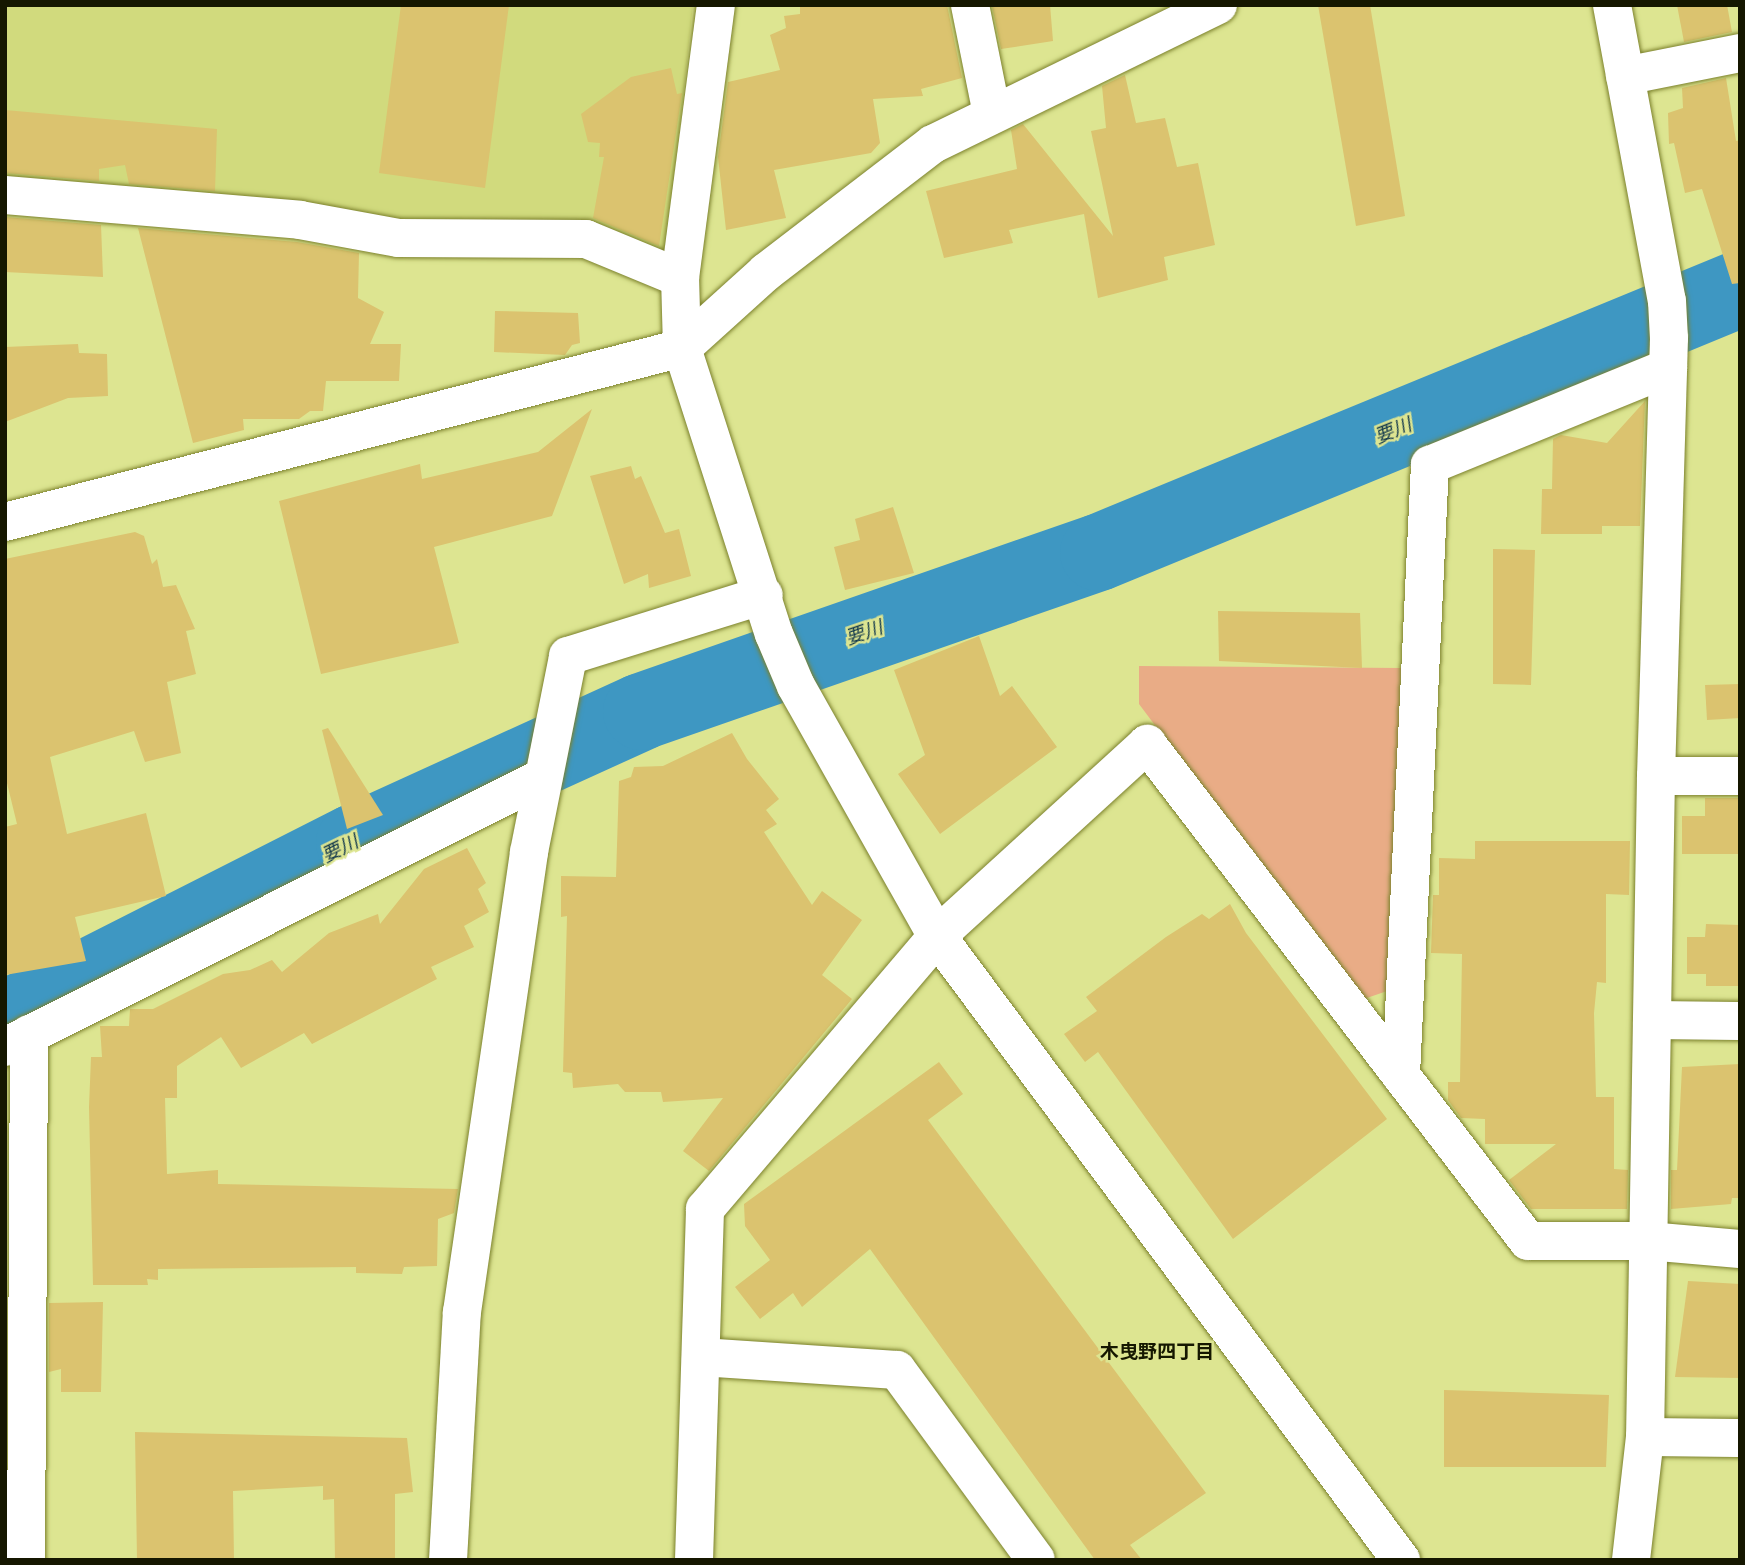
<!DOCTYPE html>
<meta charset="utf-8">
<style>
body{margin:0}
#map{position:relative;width:1745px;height:1565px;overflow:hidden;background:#dde591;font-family:Roboto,"Noto Sans JP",sans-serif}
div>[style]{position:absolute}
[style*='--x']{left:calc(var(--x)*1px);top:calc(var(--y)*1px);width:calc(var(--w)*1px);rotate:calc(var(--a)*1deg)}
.built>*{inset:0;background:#d1da7d}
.green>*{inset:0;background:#e9ac86}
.river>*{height:77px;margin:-38.5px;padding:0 38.5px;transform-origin:38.5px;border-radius:38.5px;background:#3e97c2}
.building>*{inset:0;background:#dbc36f}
.roads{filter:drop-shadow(0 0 2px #7b812c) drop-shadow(0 0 2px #7b812c)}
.minor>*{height:38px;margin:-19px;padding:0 19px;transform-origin:19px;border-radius:19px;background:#fff}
.tertiary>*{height:38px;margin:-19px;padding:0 19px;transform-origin:19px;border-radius:19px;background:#fff}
span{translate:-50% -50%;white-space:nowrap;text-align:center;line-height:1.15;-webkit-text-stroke:5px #dde591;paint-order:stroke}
.water-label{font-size:19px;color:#13394c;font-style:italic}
.neighbourhood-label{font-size:19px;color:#151700;font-weight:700}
.frame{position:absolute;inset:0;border:7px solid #151700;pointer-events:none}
</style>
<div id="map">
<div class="built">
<div style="clip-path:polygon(5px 5px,693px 5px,665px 262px,404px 227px,5px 184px)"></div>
</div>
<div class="green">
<div style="clip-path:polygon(1139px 666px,1401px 668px,1390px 990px,1361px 1000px,1139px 704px)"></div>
</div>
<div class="river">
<div style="--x:5;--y:1019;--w:391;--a:-26.9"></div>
<div style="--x:354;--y:842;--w:315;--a:-24.5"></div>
<div style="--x:641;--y:711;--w:484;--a:-19.2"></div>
<div style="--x:1098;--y:552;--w:694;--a:-22.35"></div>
</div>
<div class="building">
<div style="clip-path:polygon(401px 5px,509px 5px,485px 188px,379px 173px)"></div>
<div style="clip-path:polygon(800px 5px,947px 5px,962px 78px,921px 89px,923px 96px,873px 99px,880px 143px,871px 153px,774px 170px,786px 218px,726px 230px,718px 157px,728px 82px,780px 70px,770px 35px,786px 28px,784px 16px,800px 14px)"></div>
<div style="clip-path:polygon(1050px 5px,1053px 41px,1001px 49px,992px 6px)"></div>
<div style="clip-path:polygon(1318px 5px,1370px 5px,1405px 216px,1356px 226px)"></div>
<div style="clip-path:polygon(1677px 5px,1727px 5px,1732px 32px,1684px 42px)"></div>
<div style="clip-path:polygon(671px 68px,677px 94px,682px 93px,659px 246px,593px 218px,604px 157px,599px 157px,600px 143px,588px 142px,581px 114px,631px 77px)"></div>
<div style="clip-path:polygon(1125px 75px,1136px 123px,1165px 118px,1177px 167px,1198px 163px,1215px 245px,1164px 257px,1168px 280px,1098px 298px,1084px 214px,1009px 230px,1013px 243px,944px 258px,926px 191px,1017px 169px,1011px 130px,1023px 124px,1113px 236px,1091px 131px,1106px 128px,1102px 86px)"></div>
<div style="clip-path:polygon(1726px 78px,1736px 141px,1740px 140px,1740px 283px,1732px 284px,1702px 189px,1685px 193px,1674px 143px,1669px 144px,1668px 113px,1683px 108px,1682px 88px)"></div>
<div style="clip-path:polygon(5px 110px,217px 129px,215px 191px,129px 184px,125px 165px,99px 169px,99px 181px,5px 173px)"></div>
<div style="clip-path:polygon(5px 217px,101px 225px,103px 277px,5px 272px)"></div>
<div style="clip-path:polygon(138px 228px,297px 242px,359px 253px,358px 298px,384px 312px,370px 344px,401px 344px,399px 381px,326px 381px,323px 411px,310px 411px,299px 419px,243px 419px,244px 430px,193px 443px)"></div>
<div style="clip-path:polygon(495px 311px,578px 313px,580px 343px,572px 345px,565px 355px,494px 352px)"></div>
<div style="clip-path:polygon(78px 344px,79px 353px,107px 354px,108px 396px,68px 398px,5px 422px,5px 347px)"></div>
<div style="clip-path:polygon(1645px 401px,1640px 526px,1602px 526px,1602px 534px,1541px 534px,1542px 489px,1552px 489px,1553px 439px,1561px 435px,1607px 443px)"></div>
<div style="clip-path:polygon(592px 409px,552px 516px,434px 547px,459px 643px,321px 674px,279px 501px,420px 464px,422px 479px,538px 452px)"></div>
<div style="clip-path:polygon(631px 466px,635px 479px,641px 476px,665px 533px,679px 529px,691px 576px,649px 588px,648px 574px,624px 584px,590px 476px)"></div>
<div style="clip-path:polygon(893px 507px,914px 573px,845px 590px,834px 547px,860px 540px,855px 519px)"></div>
<div style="clip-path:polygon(135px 532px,144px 536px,152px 564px,157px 559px,163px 587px,176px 585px,195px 629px,186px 631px,196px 674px,167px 682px,181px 753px,145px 762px,134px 731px,50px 757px,67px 834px,146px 813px,166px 896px,75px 917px,86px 961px,5px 975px,5px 827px,17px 824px,5px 775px,5px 559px)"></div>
<div style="clip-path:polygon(1493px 549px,1535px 550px,1531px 685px,1493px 684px)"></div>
<div style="clip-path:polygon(1218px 611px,1360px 613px,1362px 668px,1219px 661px)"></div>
<div style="clip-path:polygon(979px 636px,1000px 696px,1012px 686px,1057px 747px,940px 834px,898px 774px,925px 755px,894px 670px)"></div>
<div style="clip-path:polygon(1740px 684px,1740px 718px,1707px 720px,1705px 685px)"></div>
<div style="clip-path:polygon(328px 728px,383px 815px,347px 829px,322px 730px)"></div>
<div style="clip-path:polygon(732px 733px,747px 759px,779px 799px,766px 810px,777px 824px,764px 832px,812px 905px,822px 891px,862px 920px,822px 975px,852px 999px,709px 1171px,683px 1151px,723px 1098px,663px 1102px,661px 1092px,625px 1092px,618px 1084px,573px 1088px,572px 1073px,563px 1072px,567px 916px,561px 917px,561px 876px,616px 877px,619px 781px,631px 777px,634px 767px,663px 766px)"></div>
<div style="clip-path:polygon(1705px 798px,1740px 798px,1740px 854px,1682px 854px,1682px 816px,1705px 816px)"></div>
<div style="clip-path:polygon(1475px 841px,1630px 841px,1629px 895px,1606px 894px,1606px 983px,1597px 982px,1594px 1013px,1596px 1097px,1614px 1097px,1614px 1169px,1628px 1170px,1627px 1209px,1531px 1209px,1509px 1180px,1556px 1144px,1485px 1144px,1485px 1119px,1461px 1118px,1448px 1100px,1448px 1082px,1460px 1082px,1462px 954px,1431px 953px,1433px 895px,1439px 895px,1439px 858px,1475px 859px)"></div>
<div style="clip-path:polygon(467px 848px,486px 883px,478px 889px,489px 912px,464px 926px,474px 947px,431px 967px,437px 979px,312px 1044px,304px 1033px,241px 1068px,221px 1037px,177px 1066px,177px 1098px,165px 1098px,167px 1174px,218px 1170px,218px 1184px,458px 1189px,454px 1213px,438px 1219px,437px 1266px,404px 1267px,402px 1274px,356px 1273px,356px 1267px,158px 1269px,158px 1280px,147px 1279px,148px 1285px,93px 1285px,89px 1107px,91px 1057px,102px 1057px,100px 1026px,129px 1026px,130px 1009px,153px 1009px,223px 974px,250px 970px,272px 960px,282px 972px,329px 933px,378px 914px,380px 924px,424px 869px)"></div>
<div style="clip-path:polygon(1230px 904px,1246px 933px,1387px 1119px,1233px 1239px,1098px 1052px,1085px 1062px,1064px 1034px,1097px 1011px,1086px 997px,1166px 937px,1202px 914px,1209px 919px)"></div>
<div style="clip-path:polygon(1706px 924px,1740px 925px,1740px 986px,1706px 986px,1706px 974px,1687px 974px,1687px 937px,1705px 937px)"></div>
<div style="clip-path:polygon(939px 1062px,963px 1094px,928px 1120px,1206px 1493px,1130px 1545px,1142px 1560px,1095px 1560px,870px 1249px,802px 1307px,793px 1293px,760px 1319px,735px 1287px,770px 1260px,745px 1226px,744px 1204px)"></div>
<div style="clip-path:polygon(1740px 1064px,1740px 1198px,1732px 1198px,1731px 1204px,1671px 1209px,1671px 1170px,1677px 1170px,1682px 1067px)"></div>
<div style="clip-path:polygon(1688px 1281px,1740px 1284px,1740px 1378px,1675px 1377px)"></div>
<div style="clip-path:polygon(103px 1302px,101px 1392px,61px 1392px,61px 1369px,49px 1372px,49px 1303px)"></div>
<div style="clip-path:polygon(1444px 1390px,1609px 1395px,1606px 1467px,1444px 1467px)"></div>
<div style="clip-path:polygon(135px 1432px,407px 1438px,413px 1492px,395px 1494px,395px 1560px,335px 1560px,334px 1499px,323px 1500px,323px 1486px,233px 1491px,234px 1560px,137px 1560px)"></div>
</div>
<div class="roads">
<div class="minor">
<div style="--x:970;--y:5;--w:111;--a:78.6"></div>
<div style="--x:1612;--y:5;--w:301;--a:79.5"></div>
<div style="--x:1667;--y:301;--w:37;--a:87"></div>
<div style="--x:1669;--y:338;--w:438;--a:91.7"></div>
<div style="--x:1656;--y:776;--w:661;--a:90.95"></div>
<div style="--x:1645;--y:1437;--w:124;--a:96.5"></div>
<div style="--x:1625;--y:76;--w:117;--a:-11.3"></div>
<div style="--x:5;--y:195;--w:296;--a:4.8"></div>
<div style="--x:300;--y:220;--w:100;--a:10.4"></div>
<div style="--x:398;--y:238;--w:188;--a:0.3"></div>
<div style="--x:586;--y:239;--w:102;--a:22.5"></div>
<div style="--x:682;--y:348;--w:70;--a:-91.6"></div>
<div style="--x:680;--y:278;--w:275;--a:-82.5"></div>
<div style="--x:1656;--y:776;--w:84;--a:0"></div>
<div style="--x:1652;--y:1020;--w:88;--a:0.7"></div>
<div style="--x:5;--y:1047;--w:602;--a:-26.65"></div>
<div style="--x:1401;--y:1075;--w:611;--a:-87.28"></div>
<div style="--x:1430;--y:465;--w:257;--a:-22.2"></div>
<div style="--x:701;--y:1357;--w:196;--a:3.8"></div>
<div style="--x:897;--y:1370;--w:235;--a:53.8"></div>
<div style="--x:1645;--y:1437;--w:95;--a:0.6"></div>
<div style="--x:26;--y:1560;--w:526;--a:-89.67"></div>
<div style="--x:694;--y:1560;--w:351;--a:-88.2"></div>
<div style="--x:705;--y:1209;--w:358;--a:-49.6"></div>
<div style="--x:937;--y:936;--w:285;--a:-42.4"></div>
<div style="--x:1147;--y:744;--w:626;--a:52.53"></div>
<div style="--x:1528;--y:1241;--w:120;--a:0"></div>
<div style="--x:1648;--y:1241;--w:92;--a:5"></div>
</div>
<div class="tertiary">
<div style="--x:682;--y:348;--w:300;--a:72.2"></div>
<div style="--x:774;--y:634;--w:56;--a:67.1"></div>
<div style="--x:796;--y:686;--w:287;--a:60.6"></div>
<div style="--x:937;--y:936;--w:778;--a:53.37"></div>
<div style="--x:5;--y:522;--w:699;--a:-14.41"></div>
<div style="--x:682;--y:348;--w:113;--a:-42.1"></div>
<div style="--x:766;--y:272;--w:210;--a:-37.5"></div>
<div style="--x:933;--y:144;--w:317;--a:-26"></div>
<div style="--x:448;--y:1560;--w:248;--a:-86.8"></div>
<div style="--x:462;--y:1312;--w:465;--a:-81.7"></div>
<div style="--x:529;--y:852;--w:200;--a:-78.7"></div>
<div style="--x:568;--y:656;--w:205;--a:-17.3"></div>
</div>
</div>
<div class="water-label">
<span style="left:1393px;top:431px;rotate:-22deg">要川</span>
<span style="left:864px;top:633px;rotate:-19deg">要川</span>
<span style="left:340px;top:849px;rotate:-26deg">要川</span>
</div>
<div class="neighbourhood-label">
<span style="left:1157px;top:1352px">木曳野四丁目</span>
</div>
<div class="frame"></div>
</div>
